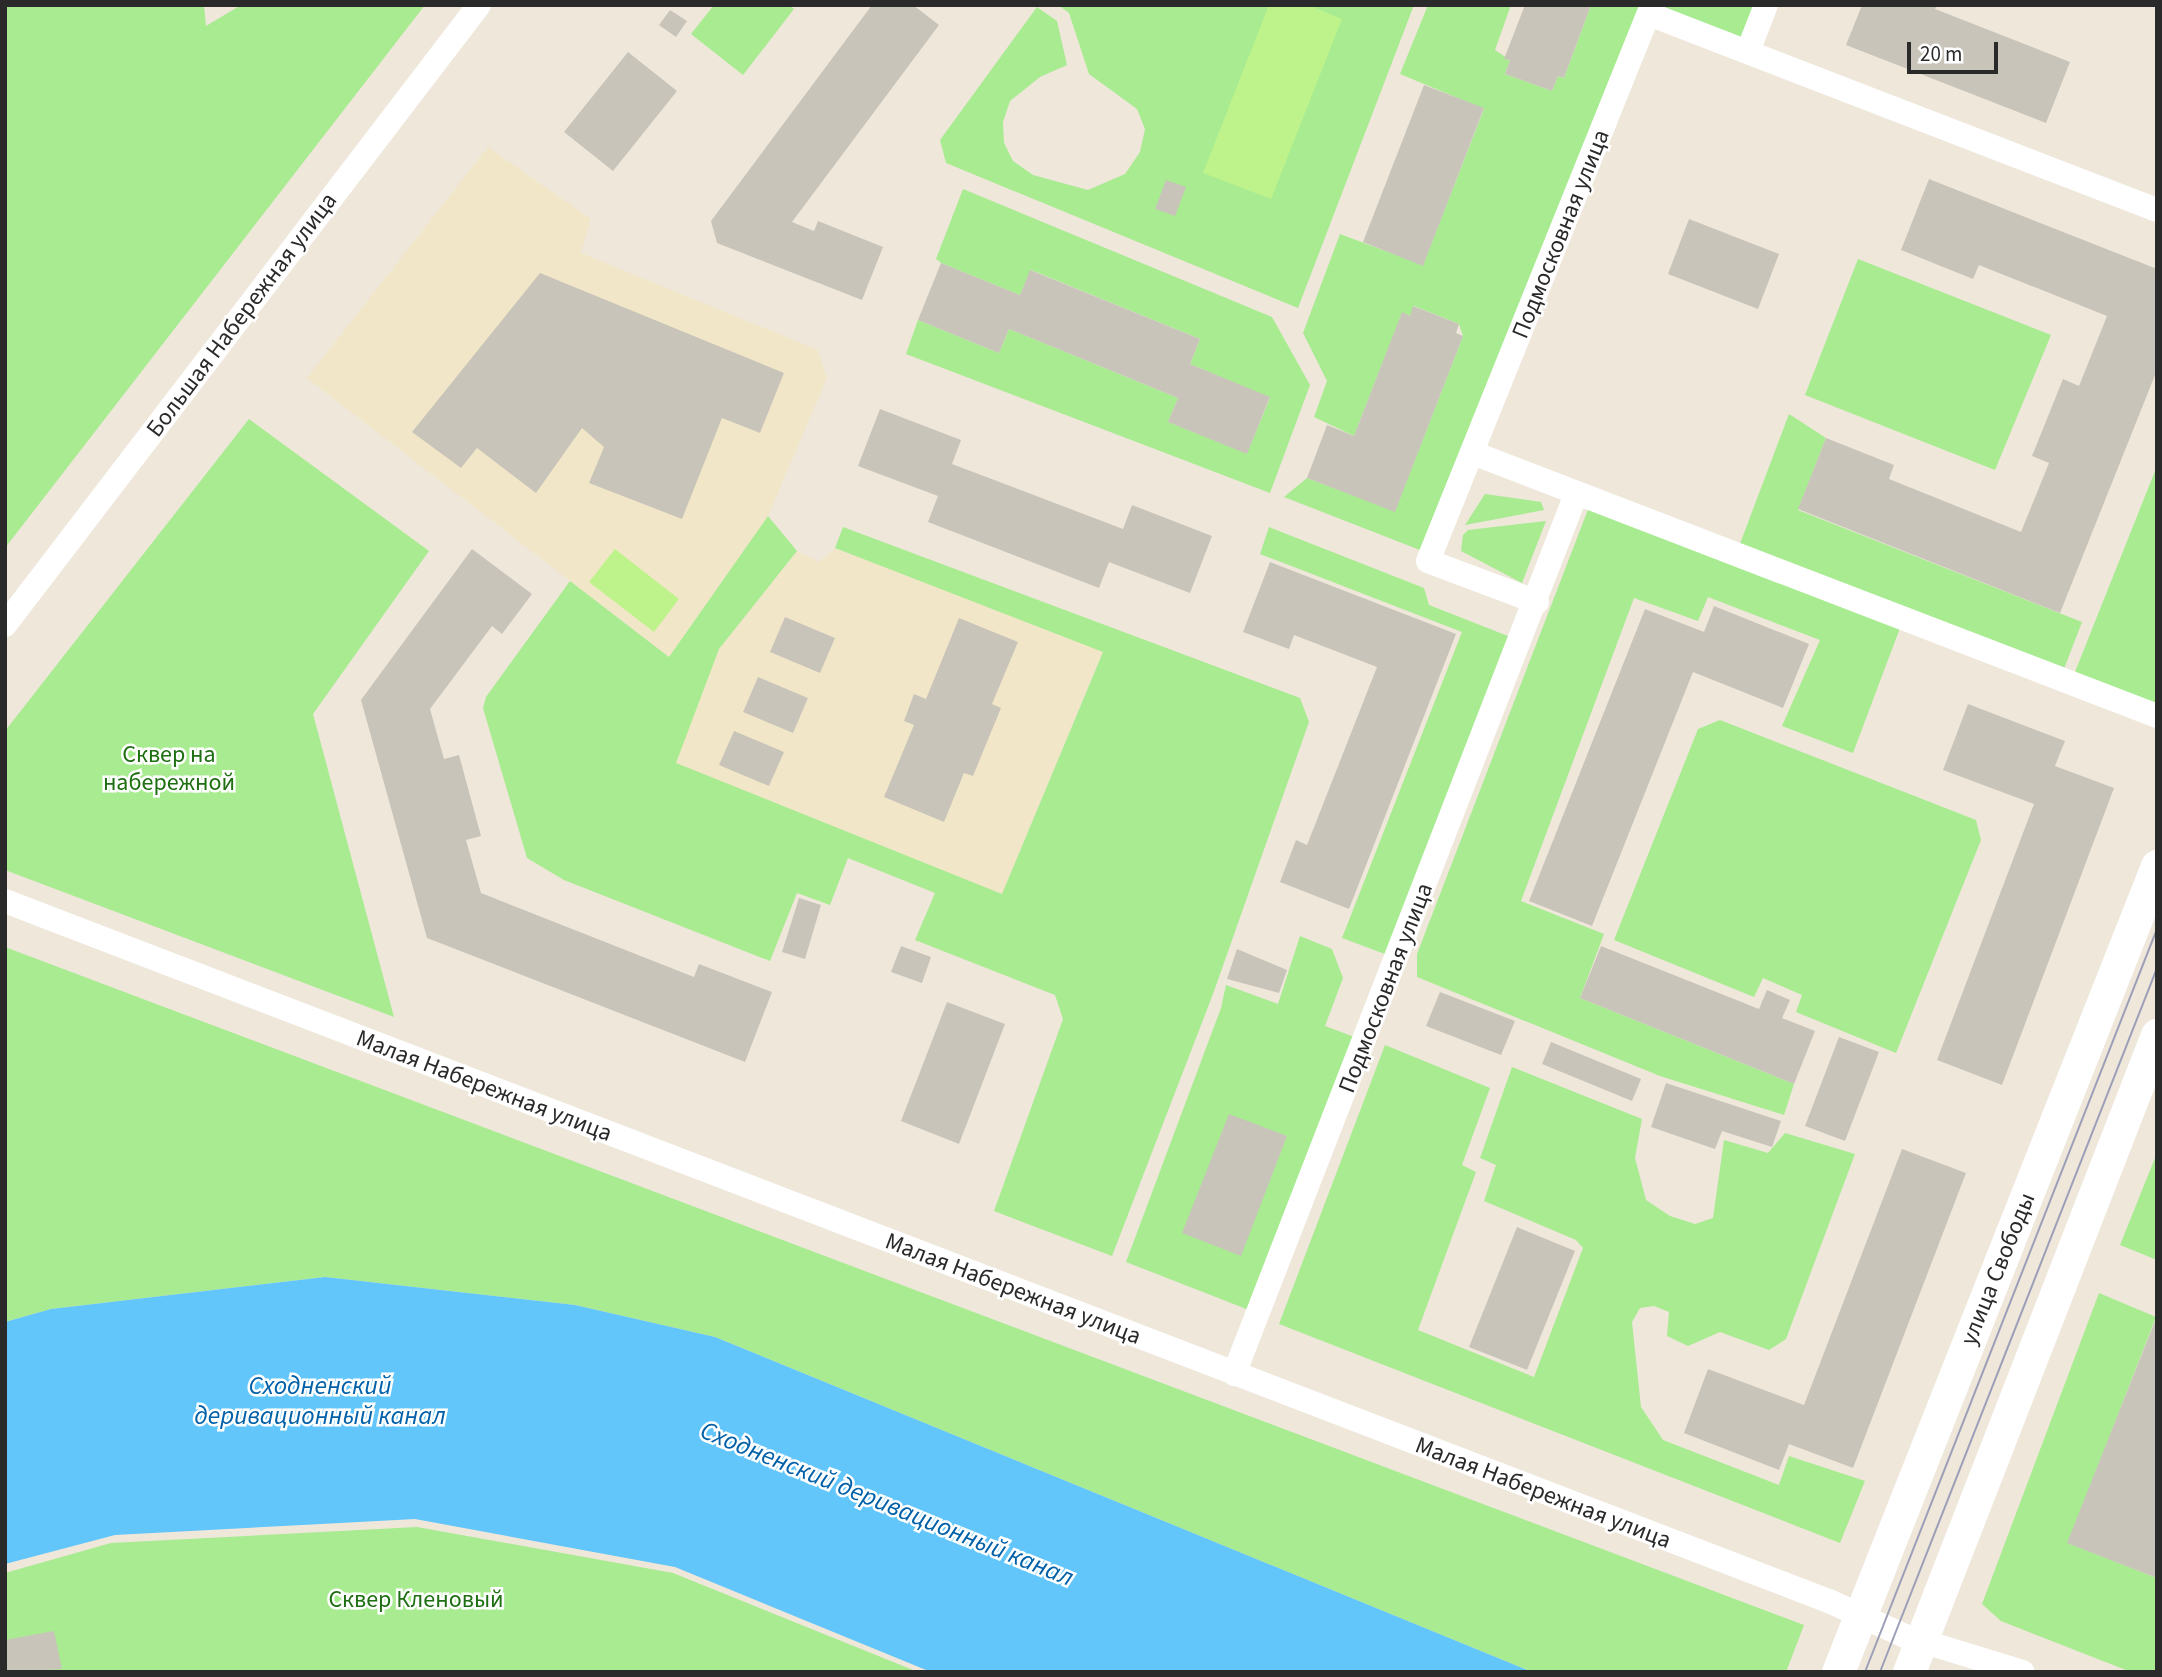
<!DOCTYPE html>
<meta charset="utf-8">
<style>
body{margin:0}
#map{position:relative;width:2162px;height:1677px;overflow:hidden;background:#eee7da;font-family:"Source Sans 3",sans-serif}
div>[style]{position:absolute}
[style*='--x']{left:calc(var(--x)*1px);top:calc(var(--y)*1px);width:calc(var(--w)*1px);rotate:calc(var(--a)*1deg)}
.education>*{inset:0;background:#f1e7c8}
.green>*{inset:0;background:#a8eb91}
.pitch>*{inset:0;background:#bef38b}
.water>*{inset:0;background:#62c6fb}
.building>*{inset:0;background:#c9c4ba}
.minor>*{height:24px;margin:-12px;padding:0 12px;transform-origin:12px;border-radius:12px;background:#fff}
.secondary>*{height:33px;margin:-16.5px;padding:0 16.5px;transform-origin:16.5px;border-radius:16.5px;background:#fff}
.tram>*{height:2px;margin:-1px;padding:0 1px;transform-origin:1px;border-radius:1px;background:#9d9eb7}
span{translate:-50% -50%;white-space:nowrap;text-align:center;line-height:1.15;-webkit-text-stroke:5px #fff;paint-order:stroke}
.street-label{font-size:24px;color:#2a2a2a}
.park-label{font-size:24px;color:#1e6f12}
.water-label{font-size:26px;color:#0060a8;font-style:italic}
.frame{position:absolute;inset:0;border:7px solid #2a2a2a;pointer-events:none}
.scale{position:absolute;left:1907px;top:42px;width:91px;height:32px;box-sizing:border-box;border:4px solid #2a2a2a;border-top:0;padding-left:9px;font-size:21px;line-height:24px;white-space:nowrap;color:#2a2a2a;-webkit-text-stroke:5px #fff;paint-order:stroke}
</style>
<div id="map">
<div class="education">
<div style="clip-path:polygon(488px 147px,591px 219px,581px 253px,818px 350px,827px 378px,768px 516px,669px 657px,307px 378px)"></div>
<div style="clip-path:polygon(835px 548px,1103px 651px,1002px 894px,675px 763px,719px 649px,797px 551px,819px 562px)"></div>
</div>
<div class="green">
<div style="clip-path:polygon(5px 5px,204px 5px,206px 26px,241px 5px,425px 5px,5px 548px)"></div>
<div style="clip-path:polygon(714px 5px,789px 5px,794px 9px,743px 75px,691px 34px)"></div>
<div style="clip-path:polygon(1058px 5px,1414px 5px,1298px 308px,946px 163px,940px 140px,1037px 7px,1057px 21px,1067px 65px,1040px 77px,1010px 101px,1003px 122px,1004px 143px,1013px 161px,1033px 175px,1088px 190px,1125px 174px,1140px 152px,1145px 129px,1137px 109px,1089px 74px,1069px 13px)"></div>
<div style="clip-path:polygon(1428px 5px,1511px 5px,1495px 50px,1510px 60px,1505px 74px,1552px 91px,1558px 76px,1564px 78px,1591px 5px,1642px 5px,1425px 552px,1284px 497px,1307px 478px,1395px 511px,1463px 336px,1459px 324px,1414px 306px,1410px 316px,1402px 313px,1354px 436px,1314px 417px,1327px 381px,1303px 333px,1340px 234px,1423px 265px,1484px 109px,1400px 74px)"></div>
<div style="clip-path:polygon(1660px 5px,1760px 5px,1745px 43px)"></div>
<div style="clip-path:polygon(963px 189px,1272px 317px,1310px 385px,1270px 493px,906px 354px,918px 320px,999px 353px,1009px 329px,1178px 398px,1168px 422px,1247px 453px,1270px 398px,1190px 364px,1200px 339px,1031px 270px,1020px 295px,941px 263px,936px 259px)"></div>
<div style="clip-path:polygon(1858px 259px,2051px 335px,1995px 470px,1805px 395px)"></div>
<div style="clip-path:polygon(1789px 414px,1826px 438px,1798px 510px,2082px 622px,2062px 674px,1738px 549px)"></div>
<div style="clip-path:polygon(249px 419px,429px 551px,313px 714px,394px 1017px,5px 870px,5px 731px)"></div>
<div style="clip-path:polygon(2157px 466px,2157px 709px,2073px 677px)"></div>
<div style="clip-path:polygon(1485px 494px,1541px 502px,1544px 510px,1465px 525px)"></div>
<div style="clip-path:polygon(1589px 507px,1900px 628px,1853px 753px,1782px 726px,1820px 640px,1708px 597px,1698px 621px,1634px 598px,1521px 901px,1604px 934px,1580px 998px,1794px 1084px,1784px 1115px,1660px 1076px,1417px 977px,1417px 954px)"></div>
<div style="clip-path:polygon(768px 516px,797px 551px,719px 649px,676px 763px,1002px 894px,1103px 652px,835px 548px,843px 527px,1300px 698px,1309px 722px,1213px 994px,1112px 1256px,994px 1211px,1063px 1019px,1055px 995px,915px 940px,935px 893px,848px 858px,830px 905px,797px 893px,770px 961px,564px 880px,527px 858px,483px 708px,486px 697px,570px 581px,669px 657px)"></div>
<div style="clip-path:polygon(1546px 521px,1522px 583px,1461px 551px,1463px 535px,1468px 530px)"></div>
<div style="clip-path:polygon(1269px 527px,1424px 588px,1429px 605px,1513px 638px,1393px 957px,1342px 938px,1462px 632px,1260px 554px)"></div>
<div style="clip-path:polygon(1720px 720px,1976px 820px,1981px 840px,1896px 1053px,1796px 1012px,1802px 995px,1763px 978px,1754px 997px,1614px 940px,1698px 729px)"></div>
<div style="clip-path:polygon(1300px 936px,1332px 949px,1343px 978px,1325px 1026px,1357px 1038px,1249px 1310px,1126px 1262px,1221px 1008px,1226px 985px,1278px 1004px)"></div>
<div style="clip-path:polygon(5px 947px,1804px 1625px,1786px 1672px,1532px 1672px,715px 1337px,575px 1305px,325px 1277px,51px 1309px,5px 1322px)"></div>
<div style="clip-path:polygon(1385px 1045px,1490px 1088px,1462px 1165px,1476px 1172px,1418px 1330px,1534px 1377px,1583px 1248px,1576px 1240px,1484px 1201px,1496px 1165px,1480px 1158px,1512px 1067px,1642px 1119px,1635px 1158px,1646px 1200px,1670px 1216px,1695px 1224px,1713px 1218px,1724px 1140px,1768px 1153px,1785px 1133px,1855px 1154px,1786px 1339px,1769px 1350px,1720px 1332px,1688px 1346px,1667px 1336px,1669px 1312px,1654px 1306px,1640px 1308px,1632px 1322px,1641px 1407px,1663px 1440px,1779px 1485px,1789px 1456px,1865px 1481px,1840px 1543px,1279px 1324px)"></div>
<div style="clip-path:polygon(2157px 1153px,2157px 1260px,2120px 1245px)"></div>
<div style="clip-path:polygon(2099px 1293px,2156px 1317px,2068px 1543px,2157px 1578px,2157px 1672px,2131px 1672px,2001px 1621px,1982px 1604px)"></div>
<div style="clip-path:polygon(417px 1527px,673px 1573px,918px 1672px,5px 1672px,5px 1573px,111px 1543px)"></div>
</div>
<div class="pitch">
<div style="clip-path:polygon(1269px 5px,1308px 5px,1342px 19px,1271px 199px,1203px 173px)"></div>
<div style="clip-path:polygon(615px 549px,679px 599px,654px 632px,589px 582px)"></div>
</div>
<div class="water">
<div style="clip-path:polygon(325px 1277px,575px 1305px,715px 1337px,1532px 1672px,931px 1672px,675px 1567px,415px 1519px,115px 1535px,5px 1564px,5px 1322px,51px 1309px)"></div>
</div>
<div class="building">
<div style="clip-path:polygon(872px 5px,913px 5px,939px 25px,792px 222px,814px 231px,818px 221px,883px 247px,862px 300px,717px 243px,711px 221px)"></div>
<div style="clip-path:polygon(1525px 5px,1591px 5px,1564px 78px,1558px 76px,1552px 91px,1505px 74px,1510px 60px,1504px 59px)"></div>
<div style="clip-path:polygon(1862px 5px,1937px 5px,1935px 9px,2070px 62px,2046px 123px,1846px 45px)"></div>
<div style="clip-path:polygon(670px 10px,687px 21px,676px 37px,659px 25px)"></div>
<div style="clip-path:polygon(628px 52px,677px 91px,613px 171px,564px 132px)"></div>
<div style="clip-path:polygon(1424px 85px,1484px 108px,1423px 266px,1363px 242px)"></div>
<div style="clip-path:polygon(1929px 179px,2157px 269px,2157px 370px,2060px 613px,1798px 509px,1826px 438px,1894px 465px,1889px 479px,2021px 532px,2049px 463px,2032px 456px,2063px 379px,2079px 386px,2107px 316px,1979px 265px,1973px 279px,1901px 250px)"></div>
<div style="clip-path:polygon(1166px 180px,1186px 187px,1175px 216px,1155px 209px)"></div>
<div style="clip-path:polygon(1689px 219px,1779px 254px,1758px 309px,1668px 274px)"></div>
<div style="clip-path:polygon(941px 263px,1020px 295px,1030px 270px,1200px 339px,1190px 364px,1270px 397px,1247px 454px,1168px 422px,1178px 398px,1009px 329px,999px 353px,918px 320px)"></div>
<div style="clip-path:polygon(540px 273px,784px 373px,760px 433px,722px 418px,682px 519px,589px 483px,604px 447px,582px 428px,536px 493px,477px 448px,461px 468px,412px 432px)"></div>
<div style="clip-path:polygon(1413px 306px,1459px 324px,1456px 333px,1463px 336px,1395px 512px,1307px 478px,1327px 425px,1354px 436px,1402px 312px,1410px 316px)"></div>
<div style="clip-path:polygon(880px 409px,961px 440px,952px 464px,1123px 529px,1132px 505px,1212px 536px,1190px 593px,1109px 562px,1099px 588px,928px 522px,938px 496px,858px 466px)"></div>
<div style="clip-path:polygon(472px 549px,532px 594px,502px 634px,492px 626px,430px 709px,444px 759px,459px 755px,481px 836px,466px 840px,481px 893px,694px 977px,699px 964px,772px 992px,745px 1062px,427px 938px,361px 700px)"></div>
<div style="clip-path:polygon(1270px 562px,1456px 634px,1349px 909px,1280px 882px,1296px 840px,1307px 845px,1377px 667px,1294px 635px,1289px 649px,1243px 632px)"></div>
<div style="clip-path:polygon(1714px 606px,1809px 644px,1783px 708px,1693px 672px,1592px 926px,1529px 901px,1645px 609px,1704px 632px)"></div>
<div style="clip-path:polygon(785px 617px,835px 638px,820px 673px,770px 652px)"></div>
<div style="clip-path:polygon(959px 618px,1018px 642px,992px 704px,1001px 708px,973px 776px,964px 773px,944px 822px,884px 797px,914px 725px,904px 721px,914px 694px,926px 699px)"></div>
<div style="clip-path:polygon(758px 677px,808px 698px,793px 733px,743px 712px)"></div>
<div style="clip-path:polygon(1968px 704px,2065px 741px,2055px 766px,2114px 788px,2002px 1085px,1937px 1060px,2034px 804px,1943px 770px)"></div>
<div style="clip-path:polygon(734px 731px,784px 752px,769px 786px,719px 765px)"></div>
<div style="clip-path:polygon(799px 898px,821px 905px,805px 959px,782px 952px)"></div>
<div style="clip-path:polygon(901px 946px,931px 957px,922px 983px,891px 972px)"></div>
<div style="clip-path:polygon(1601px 946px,1759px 1009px,1767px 990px,1790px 1000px,1782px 1018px,1815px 1031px,1794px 1084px,1580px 998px)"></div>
<div style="clip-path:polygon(1237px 949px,1287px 970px,1279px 993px,1227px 979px)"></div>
<div style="clip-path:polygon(1440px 992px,1515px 1021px,1501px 1055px,1426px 1026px)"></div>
<div style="clip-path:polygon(947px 1002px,1005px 1024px,959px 1144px,901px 1121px)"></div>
<div style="clip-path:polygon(1839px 1037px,1879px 1052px,1845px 1141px,1805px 1126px)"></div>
<div style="clip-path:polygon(1551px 1042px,1641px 1079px,1632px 1101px,1542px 1064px)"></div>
<div style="clip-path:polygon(1666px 1083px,1781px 1121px,1772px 1147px,1722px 1131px,1715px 1149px,1651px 1127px)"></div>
<div style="clip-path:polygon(1229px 1114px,1287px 1136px,1241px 1256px,1182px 1233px)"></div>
<div style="clip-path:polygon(1902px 1149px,1966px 1173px,1853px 1468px,1789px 1444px,1779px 1470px,1684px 1433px,1708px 1369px,1804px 1405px)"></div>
<div style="clip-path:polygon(1517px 1227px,1575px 1251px,1527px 1370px,1469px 1347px)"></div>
<div style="clip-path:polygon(2157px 1316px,2157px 1578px,2067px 1543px)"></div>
<div style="clip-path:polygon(54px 1631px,62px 1669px,5px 1672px,5px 1640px)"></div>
</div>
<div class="minor">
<div style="--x:1649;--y:14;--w:544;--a:21.1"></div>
<div style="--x:1748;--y:51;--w:49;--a:-68.6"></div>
<div style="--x:1473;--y:453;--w:733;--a:21.03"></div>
<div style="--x:1537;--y:602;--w:116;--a:-159.4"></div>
<div style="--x:1428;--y:561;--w:599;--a:-68.06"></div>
<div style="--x:5;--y:625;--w:780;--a:-52.6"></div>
<div style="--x:5;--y:901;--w:1954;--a:21"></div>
<div style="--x:1829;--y:1601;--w:84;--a:24.7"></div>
<div style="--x:1905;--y:1636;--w:123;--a:17"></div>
<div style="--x:1234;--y:1374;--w:944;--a:-68.76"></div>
</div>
<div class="secondary">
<div style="--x:1838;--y:1672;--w:867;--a:-68.41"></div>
<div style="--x:1909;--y:1672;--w:684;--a:-68.73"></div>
</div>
<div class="tram">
<div style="--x:1865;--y:1672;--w:798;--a:-68.55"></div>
<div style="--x:1880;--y:1672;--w:757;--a:-68.52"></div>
</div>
<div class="street-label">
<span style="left:1561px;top:234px;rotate:-68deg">Подмосковная улица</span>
<span style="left:242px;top:315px;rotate:-53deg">Большая Набережная улица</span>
<span style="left:1386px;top:988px;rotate:-69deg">Подмосковная улица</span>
<span style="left:484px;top:1086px;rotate:21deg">Малая Набережная улица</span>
<span style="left:1998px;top:1269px;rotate:-68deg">улица Свободы</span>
<span style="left:1013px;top:1289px;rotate:21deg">Малая Набережная улица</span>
<span style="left:1543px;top:1493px;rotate:21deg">Малая Набережная улица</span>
</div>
<div class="park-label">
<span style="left:169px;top:769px">Сквер на<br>набережной</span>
<span style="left:416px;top:1600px">Сквер Кленовый</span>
</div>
<div class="water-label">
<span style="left:320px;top:1401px">Сходненский<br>деривационный канал</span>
<span style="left:887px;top:1504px;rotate:22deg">Сходненский деривационный канал</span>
</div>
<div class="frame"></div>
<div class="scale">20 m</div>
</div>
